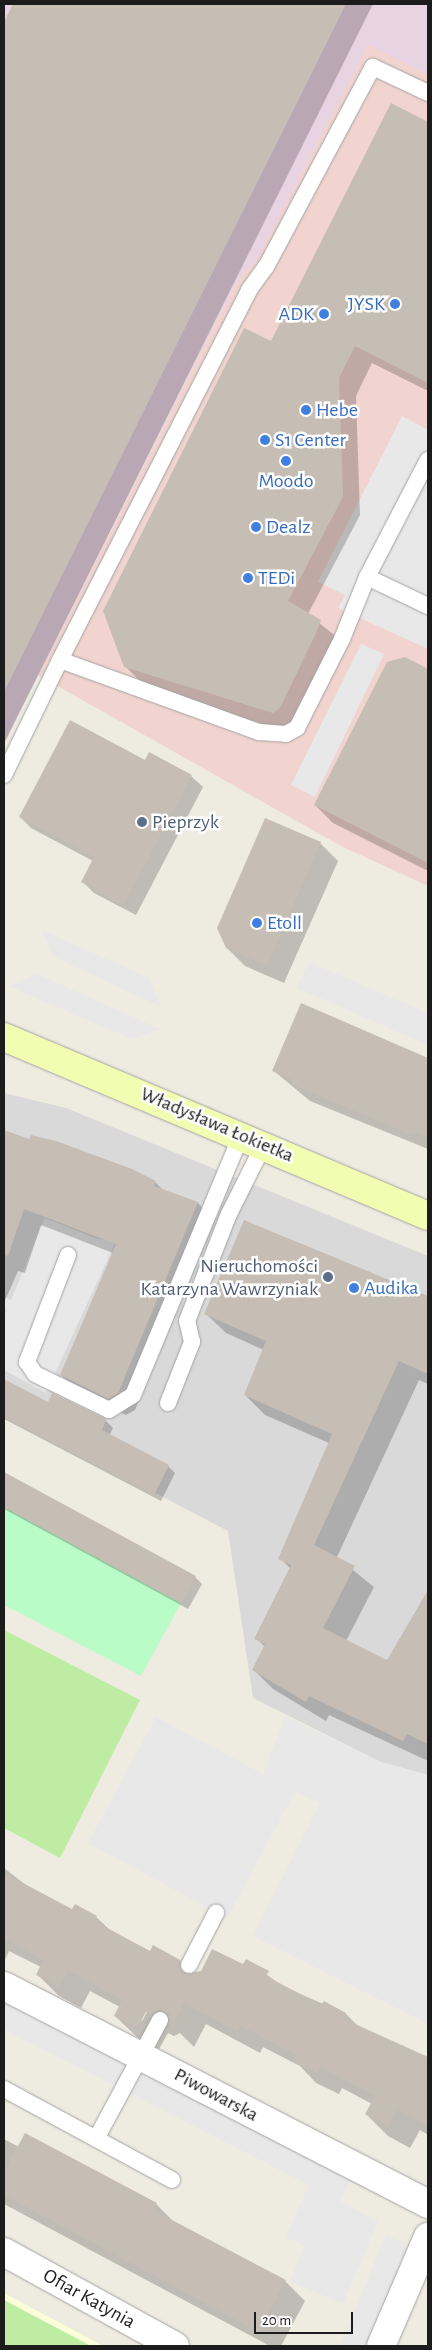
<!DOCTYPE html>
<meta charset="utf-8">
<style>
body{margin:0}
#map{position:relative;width:432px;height:2350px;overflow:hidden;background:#eeebe1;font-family:"Alegreya Sans",sans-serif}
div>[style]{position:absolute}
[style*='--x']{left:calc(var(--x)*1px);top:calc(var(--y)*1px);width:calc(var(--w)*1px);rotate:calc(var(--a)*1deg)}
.residential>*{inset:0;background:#dad9d9}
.commercial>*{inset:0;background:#f1d4cf}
.industrial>*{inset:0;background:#e8d3e2}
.education>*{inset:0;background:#fbffd9}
.grass>*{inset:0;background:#bfeca3}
.park>*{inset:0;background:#bafcc7}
.parking>*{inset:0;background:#e8e8e8}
.shadow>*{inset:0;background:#0003}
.building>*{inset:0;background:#c6beb4}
.roads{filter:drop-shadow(0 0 1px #a3a3a3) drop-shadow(0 0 1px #a3a3a3)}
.service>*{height:16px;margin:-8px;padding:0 8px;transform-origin:8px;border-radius:8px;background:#fff}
.minor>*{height:28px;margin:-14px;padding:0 14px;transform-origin:14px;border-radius:14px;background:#fff}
.secondary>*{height:28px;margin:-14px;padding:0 14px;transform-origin:14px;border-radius:14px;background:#f1fdb1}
.dots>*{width:14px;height:14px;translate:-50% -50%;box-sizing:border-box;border:2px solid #fff;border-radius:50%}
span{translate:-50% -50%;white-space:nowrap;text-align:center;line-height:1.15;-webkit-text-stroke:5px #fff;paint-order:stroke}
.shop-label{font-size:20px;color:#366cbe}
.right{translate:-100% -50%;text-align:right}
.left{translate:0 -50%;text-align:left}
.service-label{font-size:20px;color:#4e5e75}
.street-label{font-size:20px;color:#1c1c1c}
.frame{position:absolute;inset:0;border:5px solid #1c1c1c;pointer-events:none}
.scale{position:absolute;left:254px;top:2312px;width:99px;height:22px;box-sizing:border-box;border:2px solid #1c1c1c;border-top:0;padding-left:6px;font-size:15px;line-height:18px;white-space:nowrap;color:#1c1c1c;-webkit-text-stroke:4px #fff;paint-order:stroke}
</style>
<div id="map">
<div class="residential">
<div style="clip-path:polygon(4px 1093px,66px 1108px,428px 1256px,428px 1775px,381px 1762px,253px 1698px,228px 1531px,4px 1414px)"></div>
</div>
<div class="commercial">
<div style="clip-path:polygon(368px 44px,428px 75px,428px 886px,341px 846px,38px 675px,239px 277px,255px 261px)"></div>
</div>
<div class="industrial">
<div style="clip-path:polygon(4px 4px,428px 4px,428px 75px,368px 45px,255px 262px,239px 277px,4px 742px)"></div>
</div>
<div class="education">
<div style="clip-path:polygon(4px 2293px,103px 2346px,4px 2346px)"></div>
</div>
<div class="grass">
<div style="clip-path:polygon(4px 1630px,140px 1700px,60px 1858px,4px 1828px)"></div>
<div style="clip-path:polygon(4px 2300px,91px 2346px,4px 2346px)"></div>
</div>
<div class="park">
<div style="clip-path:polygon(4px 1507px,181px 1603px,141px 1676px,4px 1605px)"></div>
</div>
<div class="parking">
<div style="clip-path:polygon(402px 416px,428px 430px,428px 649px,338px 608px,345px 595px,318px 582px)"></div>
<div style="clip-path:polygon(361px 644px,384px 654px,315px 797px,291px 785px)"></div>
<div style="clip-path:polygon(42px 930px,149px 978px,161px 1007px,52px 956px)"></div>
<div style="clip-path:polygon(309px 962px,428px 1013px,428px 1045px,297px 988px)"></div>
<div style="clip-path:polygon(37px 974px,160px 1029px,132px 1039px,8px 986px)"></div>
<div style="clip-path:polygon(45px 1218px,97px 1239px,116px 1241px,46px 1393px,4px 1370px,4px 1316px,8px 1306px,4px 1313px,4px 1297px,11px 1300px)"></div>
<div style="clip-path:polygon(285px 1716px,381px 1762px,428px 1775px,428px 2024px,253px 1936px,320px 1803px,295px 1792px,227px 1918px,88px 1843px,156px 1717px,263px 1774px)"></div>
<div style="clip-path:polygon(4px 2001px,351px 2178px,340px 2201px,378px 2221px,343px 2304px,290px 2281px,305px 2246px,286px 2237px,309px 2185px,4px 2029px)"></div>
<div style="clip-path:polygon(386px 2235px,409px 2245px,366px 2346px,340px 2346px)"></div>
</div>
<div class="shadow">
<div style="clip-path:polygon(15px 4px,373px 4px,4px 744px,4px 25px)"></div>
<div style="clip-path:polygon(391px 104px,428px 123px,428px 391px,372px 363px,356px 396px,360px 515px,308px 614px,338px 638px,297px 725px,283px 731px,143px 684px,125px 666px,271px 343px)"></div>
<div style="clip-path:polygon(405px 659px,428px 670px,428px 871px,333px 823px,315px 805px)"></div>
<div style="clip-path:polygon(146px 762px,191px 776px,203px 787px,136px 915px,94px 893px,83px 882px,93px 861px,31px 828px,20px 817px)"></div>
<div style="clip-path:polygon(320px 843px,338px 861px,284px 983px,245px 966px,227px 948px)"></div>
<div style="clip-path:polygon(302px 1005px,428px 1059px,428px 1149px,310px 1101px,274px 1071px)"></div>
<div style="clip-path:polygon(4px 1131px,155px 1182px,164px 1191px,198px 1203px,215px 1221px,135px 1410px,126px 1415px,79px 1392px,61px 1375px,113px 1253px,41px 1225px,25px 1273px,18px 1271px,4px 1303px)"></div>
<div style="clip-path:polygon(245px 1221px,428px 1298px,428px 1384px,419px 1380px,337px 1557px,374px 1587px,346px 1641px,387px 1661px,418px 1609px,428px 1615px,428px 1761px,329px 1715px,326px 1721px,273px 1689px,254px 1670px,265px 1647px,256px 1638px,291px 1569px,280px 1558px,329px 1443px,265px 1415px,245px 1395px,264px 1350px,226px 1333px,206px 1314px)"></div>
<div style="clip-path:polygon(4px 1381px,49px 1404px,105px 1420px,113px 1428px,109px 1436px,168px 1466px,175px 1473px,161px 1501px,4px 1419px)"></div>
<div style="clip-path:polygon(4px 1473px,195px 1577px,202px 1584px,188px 1609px,4px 1509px)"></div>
<div style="clip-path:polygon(evenodd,4px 1868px,31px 1889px,72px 1911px,96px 1917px,111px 1931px,151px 1953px,179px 1961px,192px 1974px,244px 1966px,247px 1960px,282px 1986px,346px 2014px,361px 2029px,400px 2049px,402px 2045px,428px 2062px,428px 2135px,420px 2130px,410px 2148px,388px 2136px,366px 2114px,372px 2104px,342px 2088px,339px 2094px,316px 2083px,300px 2066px,263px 2047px,260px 2053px,206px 2024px,194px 2047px,180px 2033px,174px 2036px,168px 2033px,159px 2049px,137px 2037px,115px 2016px,120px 2007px,90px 1991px,81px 2008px,59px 1996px,37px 1974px,41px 1967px,9px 1951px,4px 1962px,4px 1868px,148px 2006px,150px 2007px,142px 2021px,140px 2019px,148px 2006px)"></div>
<div style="clip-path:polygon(25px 2135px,156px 2204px,175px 2223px,285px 2281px,305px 2301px,281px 2346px,270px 2346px,4px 2204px,4px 2139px,19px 2147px)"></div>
</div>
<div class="building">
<div style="clip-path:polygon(13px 4px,346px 4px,4px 692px,4px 22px)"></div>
<div style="clip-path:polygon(391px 103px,428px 122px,428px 383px,355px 346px,339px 378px,343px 497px,288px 601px,321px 620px,316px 633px,280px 708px,273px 713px,124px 667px,103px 611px,244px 328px,271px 341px)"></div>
<div style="clip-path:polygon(405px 657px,428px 669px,428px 863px,314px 805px,387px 662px)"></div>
<div style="clip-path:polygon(70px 720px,145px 760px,149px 752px,192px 775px,124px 905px,81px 882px,94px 857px,19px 817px)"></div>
<div style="clip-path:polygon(265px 818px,321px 842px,267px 966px,226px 948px,217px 928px)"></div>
<div style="clip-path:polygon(301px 1003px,428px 1058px,428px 1138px,413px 1132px,412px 1135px,291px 1084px,293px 1080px,272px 1071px)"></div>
<div style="clip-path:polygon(4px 1130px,29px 1139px,31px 1135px,56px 1141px,132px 1169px,156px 1181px,154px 1186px,198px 1202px,118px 1393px,108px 1399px,60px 1375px,116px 1244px,24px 1209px,8px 1256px,4px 1255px)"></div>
<div style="clip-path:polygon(244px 1220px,428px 1296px,428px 1374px,399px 1361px,314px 1545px,355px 1566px,323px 1628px,387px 1660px,428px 1590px,428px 1744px,407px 1734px,403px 1741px,309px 1696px,306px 1702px,252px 1670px,265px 1644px,254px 1639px,291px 1565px,278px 1559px,332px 1434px,244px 1395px,266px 1341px,204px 1314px)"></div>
<div style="clip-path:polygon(4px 1379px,48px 1402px,52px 1393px,106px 1419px,102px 1430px,169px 1465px,154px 1495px,4px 1417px)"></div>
<div style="clip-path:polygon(4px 1472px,196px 1576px,181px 1603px,4px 1507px)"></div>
<div style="clip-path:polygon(4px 1873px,72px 1909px,75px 1904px,97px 1916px,94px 1921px,150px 1951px,153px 1945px,180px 1960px,185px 1974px,201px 1971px,212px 1949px,243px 1964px,246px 1959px,269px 1971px,266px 1976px,321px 2005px,324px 2001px,346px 2013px,344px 2019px,428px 2057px,428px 2126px,397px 2109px,388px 2127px,365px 2114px,375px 2096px,320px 2067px,317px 2073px,293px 2061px,296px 2055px,241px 2026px,238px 2032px,184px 2003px,172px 2027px,168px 2014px,159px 2010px,151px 2015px,146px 2012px,137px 2028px,114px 2016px,122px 2000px,68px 1970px,59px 1987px,36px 1975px,43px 1960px,4px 1938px)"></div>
<div style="clip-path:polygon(25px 2133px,157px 2203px,153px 2210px,286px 2280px,259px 2332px,4px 2195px,4px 2172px)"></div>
</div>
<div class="roads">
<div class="service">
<div style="--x:367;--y:577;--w:132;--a:-62.5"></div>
<div style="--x:60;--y:660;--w:415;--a:-62.9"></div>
<div style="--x:249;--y:290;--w:29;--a:-54"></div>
<div style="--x:266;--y:267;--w:227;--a:-61.9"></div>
<div style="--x:373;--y:67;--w:61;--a:25.3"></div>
<div style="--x:4;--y:775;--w:128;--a:-64"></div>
<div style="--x:60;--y:660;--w:212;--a:19.9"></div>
<div style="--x:259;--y:732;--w:27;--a:4"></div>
<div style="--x:286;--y:734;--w:13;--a:-29"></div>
<div style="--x:297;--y:728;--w:100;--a:-63.2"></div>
<div style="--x:342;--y:639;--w:67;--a:-68"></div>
<div style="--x:367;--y:577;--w:68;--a:25.4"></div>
<div style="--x:68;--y:1255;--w:115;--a:111"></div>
<div style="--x:27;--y:1362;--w:14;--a:56"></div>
<div style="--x:35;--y:1374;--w:82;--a:25.9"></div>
<div style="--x:109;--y:1410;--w:28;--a:-32"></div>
<div style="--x:133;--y:1395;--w:282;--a:-67.4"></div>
<div style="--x:168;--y:1403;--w:66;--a:-68.5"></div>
<div style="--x:192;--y:1342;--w:22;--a:-103"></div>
<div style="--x:187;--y:1321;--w:115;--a:-68.6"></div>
<div style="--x:229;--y:1214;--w:78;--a:-63.4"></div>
<div style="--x:189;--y:1965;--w:59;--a:-62.6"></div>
<div style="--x:4;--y:2089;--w:191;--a:28.4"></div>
<div style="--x:96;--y:2139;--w:135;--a:-61.7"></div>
</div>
<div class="minor">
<div style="--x:4;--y:1986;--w:477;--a:27.2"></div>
<div style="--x:4;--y:2252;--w:195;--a:28.8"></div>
<div style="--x:381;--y:2346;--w:119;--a:-66.7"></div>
</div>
<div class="secondary">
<div style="--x:4;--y:1037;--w:460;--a:22.9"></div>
</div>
</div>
<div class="dots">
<div style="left:395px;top:304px;background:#3f7fe0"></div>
<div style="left:324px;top:314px;background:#3f7fe0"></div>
<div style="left:306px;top:410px;background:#3f7fe0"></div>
<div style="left:265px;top:440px;background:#3f7fe0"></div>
<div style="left:286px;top:461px;background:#3f7fe0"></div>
<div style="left:256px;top:527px;background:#3f7fe0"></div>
<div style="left:248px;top:578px;background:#3f7fe0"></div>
<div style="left:142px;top:822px;background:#5c6f8a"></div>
<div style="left:257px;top:923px;background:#3f7fe0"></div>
<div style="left:328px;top:1277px;background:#5c6f8a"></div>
<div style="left:354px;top:1288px;background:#3f7fe0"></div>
</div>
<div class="shop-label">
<span class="right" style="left:385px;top:304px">JYSK</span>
<span class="right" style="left:314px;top:314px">ADK</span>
<span class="left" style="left:316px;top:410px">Hebe</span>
<span class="left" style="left:275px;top:440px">S1 Center</span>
<span style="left:286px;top:481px">Moodo</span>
<span class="left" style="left:266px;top:527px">Dealz</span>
<span class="left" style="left:258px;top:578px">TEDi</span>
<span class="left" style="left:267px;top:923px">Etoll</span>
<span class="left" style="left:364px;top:1288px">Audika</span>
</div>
<div class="service-label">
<span class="left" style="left:152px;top:822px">Pieprzyk</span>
<span class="right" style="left:318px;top:1278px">Nieruchomości<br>Katarzyna Wawrzyniak</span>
</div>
<div class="street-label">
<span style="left:217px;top:1125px;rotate:23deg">Władysława Łokietka</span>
<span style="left:216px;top:2095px;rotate:28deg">Piwowarska</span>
<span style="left:89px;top:2299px;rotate:29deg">Ofiar Katynia</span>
</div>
<div class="frame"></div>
<div class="scale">20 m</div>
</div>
